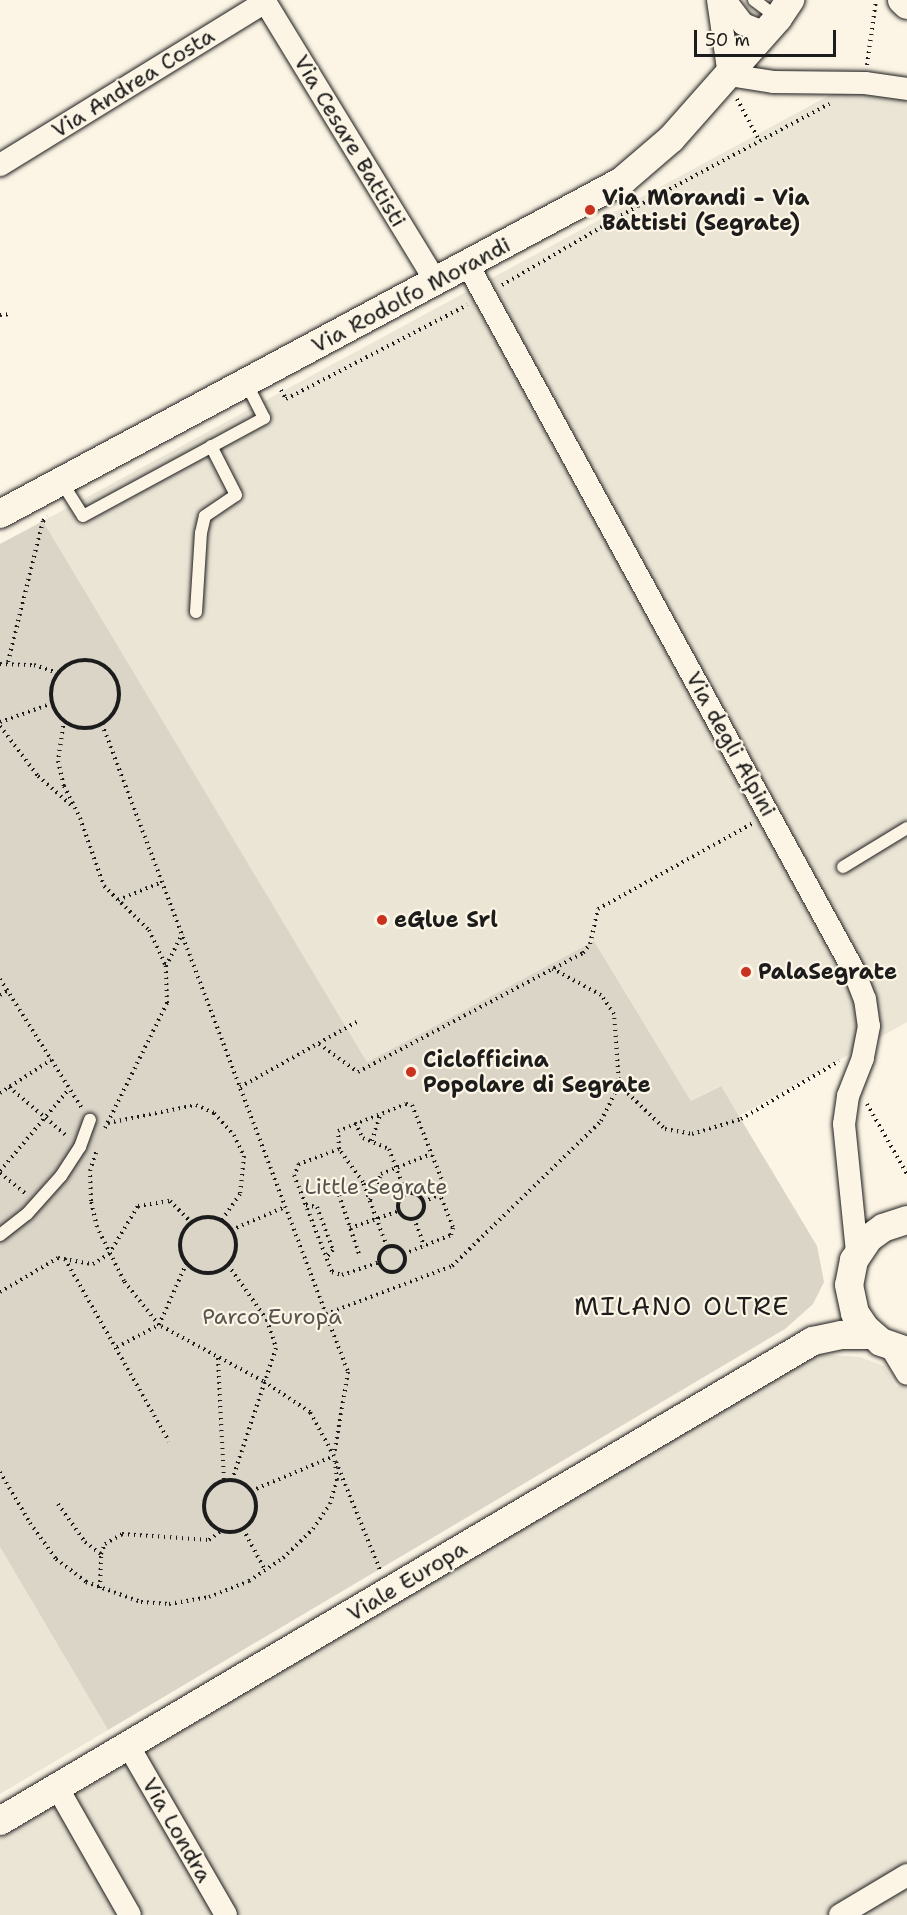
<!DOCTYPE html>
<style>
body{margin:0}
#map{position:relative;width:907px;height:1915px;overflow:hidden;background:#fcf5e5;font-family:"Shantell Sans",sans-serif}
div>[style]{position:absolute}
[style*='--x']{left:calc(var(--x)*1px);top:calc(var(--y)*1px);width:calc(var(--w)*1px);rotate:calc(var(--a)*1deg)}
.built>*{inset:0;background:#ebe5d6}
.green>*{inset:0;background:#dbd5c8}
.path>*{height:4px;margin-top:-2px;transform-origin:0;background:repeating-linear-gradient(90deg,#1c1c1c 0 1.5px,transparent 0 6px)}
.path>.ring{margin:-2px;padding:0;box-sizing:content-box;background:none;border:4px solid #1c1c1c;border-radius:50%}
.roads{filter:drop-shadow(0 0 2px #1c1c1c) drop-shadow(0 0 2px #1c1c1c)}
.service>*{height:12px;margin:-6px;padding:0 6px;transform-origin:6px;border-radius:6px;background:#fcf5e5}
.minor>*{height:22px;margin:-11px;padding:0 11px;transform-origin:11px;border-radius:11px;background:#fcf5e5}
.tertiary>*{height:28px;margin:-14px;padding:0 14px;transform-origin:14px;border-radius:14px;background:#fcf5e5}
.dots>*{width:16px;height:16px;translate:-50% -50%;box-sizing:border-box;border:3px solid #fcf5e5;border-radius:50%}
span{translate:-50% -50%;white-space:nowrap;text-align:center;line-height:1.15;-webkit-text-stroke:4.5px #fcf5e5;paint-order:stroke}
.street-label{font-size:22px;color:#1c1c1c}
.poi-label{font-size:22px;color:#1c1c1c;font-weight:700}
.left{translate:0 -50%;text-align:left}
.park-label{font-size:22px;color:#555450}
.quarter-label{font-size:26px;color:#1c1c1c;letter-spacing:1.5px}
.scale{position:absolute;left:694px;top:30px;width:142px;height:27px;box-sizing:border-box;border:3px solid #1c1c1c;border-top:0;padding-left:8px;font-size:18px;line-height:21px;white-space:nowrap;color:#1c1c1c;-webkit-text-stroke:4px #fcf5e5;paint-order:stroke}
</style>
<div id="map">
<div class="built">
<div style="clip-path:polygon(867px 75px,907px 80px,907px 1022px,739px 1116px,720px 1086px,691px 1101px,594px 941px,367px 1062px,43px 521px)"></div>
<div style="clip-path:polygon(816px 1354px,860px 1357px,884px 1366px,896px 1387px,907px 1381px,907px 1915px,0 1915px,0 1839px)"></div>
<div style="clip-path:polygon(0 1547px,108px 1730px,0 1794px)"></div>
</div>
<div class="green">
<div style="clip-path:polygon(43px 521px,367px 1062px,594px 941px,691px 1101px,721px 1086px,817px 1246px,824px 1282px,813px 1304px,785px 1329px,108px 1730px,0 1547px,0 544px)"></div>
</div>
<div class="path">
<div style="--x:867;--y:65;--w:66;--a:-82.1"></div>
<div style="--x:737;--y:99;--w:47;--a:61.8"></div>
<div style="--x:502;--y:285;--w:157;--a:-30.2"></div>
<div style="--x:638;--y:206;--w:217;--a:-28.1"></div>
<div style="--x:0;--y:315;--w:11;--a:-5"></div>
<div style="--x:281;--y:390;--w:10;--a:61"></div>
<div style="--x:286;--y:399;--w:204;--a:-27.4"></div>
<div class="ring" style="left:51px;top:660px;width:64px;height:64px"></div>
<div style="--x:8;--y:662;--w:145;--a:-76.1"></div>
<div style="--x:43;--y:521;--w:6;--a:-45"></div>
<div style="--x:0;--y:664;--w:34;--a:2"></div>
<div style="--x:34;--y:665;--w:26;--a:18"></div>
<div style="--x:64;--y:720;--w:41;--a:98.3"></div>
<div style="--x:58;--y:761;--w:26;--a:77"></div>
<div style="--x:64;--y:786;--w:36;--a:63"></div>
<div style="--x:80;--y:818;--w:72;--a:70.6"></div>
<div style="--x:104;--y:886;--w:63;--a:44.4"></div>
<div style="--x:149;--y:930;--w:40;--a:65"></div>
<div style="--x:0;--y:722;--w:56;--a:-19.7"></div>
<div style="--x:102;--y:724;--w:693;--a:69.21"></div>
<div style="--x:348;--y:1372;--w:84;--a:99.6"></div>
<div style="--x:0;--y:726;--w:63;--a:52.8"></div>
<div style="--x:38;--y:776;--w:45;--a:41.4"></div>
<div style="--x:118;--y:900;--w:48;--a:-22.2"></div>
<div style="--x:0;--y:979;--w:155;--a:57.6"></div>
<div style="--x:0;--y:995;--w:8;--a:-30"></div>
<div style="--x:319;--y:1044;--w:48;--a:35.7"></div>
<div style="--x:358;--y:1072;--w:255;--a:-27.9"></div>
<div style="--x:583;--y:953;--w:11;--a:-52"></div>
<div style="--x:590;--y:944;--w:36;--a:-77"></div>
<div style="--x:598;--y:909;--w:177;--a:-29"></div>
<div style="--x:619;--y:1085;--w:64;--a:43.7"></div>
<div style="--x:665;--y:1129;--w:27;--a:10"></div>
<div style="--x:692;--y:1134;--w:51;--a:-17"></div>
<div style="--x:741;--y:1119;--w:114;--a:-30.6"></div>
<div style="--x:9;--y:1087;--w:77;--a:40.3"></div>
<div style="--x:240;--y:1087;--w:134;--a:-29.1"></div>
<div style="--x:0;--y:1093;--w:61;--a:-32.9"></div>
<div style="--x:867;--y:1104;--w:81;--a:60.3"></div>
<div style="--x:108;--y:1123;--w:90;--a:-11.6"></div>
<div style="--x:196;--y:1105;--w:20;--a:24"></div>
<div style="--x:214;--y:1113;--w:30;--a:48"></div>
<div style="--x:234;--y:1135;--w:23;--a:65"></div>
<div style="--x:244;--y:1156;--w:38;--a:96"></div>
<div style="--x:240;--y:1194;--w:33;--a:125"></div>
<div style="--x:355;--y:1123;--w:17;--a:62"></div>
<div style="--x:363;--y:1138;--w:28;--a:23"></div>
<div style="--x:389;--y:1149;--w:48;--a:69.3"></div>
<div style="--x:105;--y:1128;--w:140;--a:-63.6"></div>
<div style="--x:167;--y:1003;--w:37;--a:-92"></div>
<div style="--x:166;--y:966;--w:36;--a:-63"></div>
<div style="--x:372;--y:1141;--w:28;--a:-73"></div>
<div style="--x:339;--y:1149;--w:43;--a:159.4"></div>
<div style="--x:299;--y:1164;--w:12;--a:114"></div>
<div style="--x:294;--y:1175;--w:104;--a:68.6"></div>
<div style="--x:332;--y:1272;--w:10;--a:17"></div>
<div style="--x:342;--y:1275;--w:39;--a:-19"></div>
<div style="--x:0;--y:1171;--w:107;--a:-49.9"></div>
<div style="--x:0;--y:1173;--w:35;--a:39"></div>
<div class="ring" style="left:398px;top:1193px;width:22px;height:22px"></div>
<div style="--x:339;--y:1195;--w:62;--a:71.3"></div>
<div style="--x:370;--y:1200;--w:28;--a:-67"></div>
<div style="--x:381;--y:1174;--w:54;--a:-21.8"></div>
<div style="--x:306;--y:1205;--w:11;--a:10"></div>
<div style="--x:317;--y:1207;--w:46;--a:69.6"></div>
<div style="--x:333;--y:1250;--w:11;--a:131"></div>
<div class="ring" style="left:180px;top:1217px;width:52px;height:52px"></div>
<div style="--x:414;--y:1218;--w:30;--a:70"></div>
<div style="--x:350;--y:1228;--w:52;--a:-19.1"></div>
<div style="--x:231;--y:1230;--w:59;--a:-23.1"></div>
<div class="ring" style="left:379px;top:1246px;width:22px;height:22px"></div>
<div style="--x:387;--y:1247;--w:69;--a:-110.3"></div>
<div style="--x:363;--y:1182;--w:41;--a:-126"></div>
<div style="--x:339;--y:1149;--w:18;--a:-93"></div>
<div style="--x:338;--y:1131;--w:73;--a:-21.7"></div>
<div style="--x:406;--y:1104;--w:6;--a:9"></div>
<div style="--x:412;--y:1105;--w:86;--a:68.2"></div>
<div style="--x:444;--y:1185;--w:9;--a:108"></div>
<div style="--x:441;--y:1194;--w:20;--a:156"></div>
<div style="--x:404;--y:1254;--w:51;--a:-22"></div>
<div style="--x:451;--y:1235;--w:8;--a:-76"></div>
<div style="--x:453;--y:1227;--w:35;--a:-112"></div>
<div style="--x:65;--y:1259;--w:210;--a:60.3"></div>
<div style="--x:228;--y:1265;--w:67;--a:54.7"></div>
<div style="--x:267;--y:1320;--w:29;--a:72"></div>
<div style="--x:276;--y:1348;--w:139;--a:108.4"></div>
<div style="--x:0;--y:1292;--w:67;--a:-30.4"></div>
<div style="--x:58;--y:1258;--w:36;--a:10"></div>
<div style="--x:93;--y:1264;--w:19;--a:-32"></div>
<div style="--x:109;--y:1254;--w:56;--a:-58.9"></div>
<div style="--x:138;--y:1206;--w:32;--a:-9"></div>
<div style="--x:170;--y:1201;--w:30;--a:45"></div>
<div style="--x:326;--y:1314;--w:135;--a:-20.9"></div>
<div style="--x:452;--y:1266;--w:208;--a:-44.2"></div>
<div style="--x:601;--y:1121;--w:40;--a:-63.4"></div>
<div style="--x:619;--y:1085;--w:71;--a:-94"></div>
<div style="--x:614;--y:1014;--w:23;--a:-124"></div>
<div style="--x:601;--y:995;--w:55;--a:-151.6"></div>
<div style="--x:117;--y:1347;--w:47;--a:-27.6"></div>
<div style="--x:159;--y:1325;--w:67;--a:-66.1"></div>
<div style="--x:218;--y:1358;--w:122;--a:87.2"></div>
<div style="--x:336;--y:1462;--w:119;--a:67.8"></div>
<div style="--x:0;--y:1472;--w:59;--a:59.5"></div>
<div style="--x:30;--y:1523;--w:44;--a:54.2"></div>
<div style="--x:56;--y:1559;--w:38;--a:37"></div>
<div style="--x:86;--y:1582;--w:59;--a:20"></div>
<div style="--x:141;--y:1602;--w:28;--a:4"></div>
<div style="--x:169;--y:1604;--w:41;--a:-9.9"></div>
<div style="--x:209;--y:1597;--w:43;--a:-21.8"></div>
<div style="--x:249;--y:1581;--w:41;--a:-34.1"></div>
<div style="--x:283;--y:1558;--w:42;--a:-44"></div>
<div style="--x:313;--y:1529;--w:30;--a:-56"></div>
<div style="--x:330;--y:1504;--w:25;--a:-74"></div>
<div style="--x:337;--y:1480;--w:24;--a:-97"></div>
<div style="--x:334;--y:1456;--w:50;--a:-118.6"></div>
<div style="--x:310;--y:1412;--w:56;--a:-146.6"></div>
<div style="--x:263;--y:1381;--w:118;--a:-151.7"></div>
<div style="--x:159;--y:1325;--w:56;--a:-128.5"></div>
<div style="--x:124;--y:1281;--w:60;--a:-116.6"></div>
<div style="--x:97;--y:1227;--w:27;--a:-103"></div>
<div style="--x:91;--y:1201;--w:30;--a:-92"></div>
<div style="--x:90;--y:1171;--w:20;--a:-72"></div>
<div class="ring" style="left:204px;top:1480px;width:48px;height:48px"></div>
<div style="--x:251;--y:1491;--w:90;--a:-22.9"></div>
<div style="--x:58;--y:1504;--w:47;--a:54.6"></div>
<div style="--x:85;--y:1542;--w:20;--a:37"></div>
<div style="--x:243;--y:1529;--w:47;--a:61.8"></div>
<div style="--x:100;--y:1588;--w:34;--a:-88"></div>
<div style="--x:101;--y:1554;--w:11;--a:-68"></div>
<div style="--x:105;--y:1544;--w:20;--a:-30"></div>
<div style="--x:122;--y:1534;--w:87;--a:3.9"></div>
<div style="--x:209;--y:1540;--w:15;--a:-37"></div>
</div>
<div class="roads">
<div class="service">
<div style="--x:754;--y:0;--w:30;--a:37"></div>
<div style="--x:61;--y:481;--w:41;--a:57.8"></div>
<div style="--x:83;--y:516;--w:206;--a:-28.4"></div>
<div style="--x:264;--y:418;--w:39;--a:-117"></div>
<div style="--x:196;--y:612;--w:79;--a:-86.4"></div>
<div style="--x:201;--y:533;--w:17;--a:-77"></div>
<div style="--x:205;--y:516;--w:37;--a:-34"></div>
<div style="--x:236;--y:495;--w:55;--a:-117"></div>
<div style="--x:843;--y:867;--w:75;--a:-31.4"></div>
<div style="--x:0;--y:1235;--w:34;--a:-38"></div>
<div style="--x:27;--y:1214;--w:51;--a:-48.2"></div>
<div style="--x:61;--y:1176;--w:35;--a:-57"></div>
<div style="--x:80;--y:1147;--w:29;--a:-70"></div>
</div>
<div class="minor">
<div style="--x:264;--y:0;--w:330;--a:58.6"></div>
<div style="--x:718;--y:0;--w:76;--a:81.7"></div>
<div style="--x:729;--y:75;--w:46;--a:8.8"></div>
<div style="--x:774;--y:82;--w:91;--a:0.6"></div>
<div style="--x:865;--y:83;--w:42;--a:8.1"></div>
<div style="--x:725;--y:0;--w:30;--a:53"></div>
<div style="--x:743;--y:24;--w:24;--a:22"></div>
<div style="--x:0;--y:165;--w:311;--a:-31.6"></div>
<div style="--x:468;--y:265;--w:805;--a:61.33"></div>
<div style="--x:854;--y:971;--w:30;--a:69"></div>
<div style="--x:865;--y:999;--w:27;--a:82"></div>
<div style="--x:869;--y:1026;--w:33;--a:101"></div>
<div style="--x:863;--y:1058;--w:41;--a:111.5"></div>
<div style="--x:848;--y:1096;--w:28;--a:98"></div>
<div style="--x:844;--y:1124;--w:130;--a:84.2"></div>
<div style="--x:891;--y:1347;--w:31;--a:59"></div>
<div style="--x:128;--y:1745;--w:196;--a:60"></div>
<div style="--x:57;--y:1787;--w:147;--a:60.3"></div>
<div style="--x:840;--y:1915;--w:78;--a:-30.8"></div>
</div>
<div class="tertiary">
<div style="--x:902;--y:0;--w:7;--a:45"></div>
<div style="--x:0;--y:514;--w:706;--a:-28.16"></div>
<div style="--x:622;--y:181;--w:65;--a:-40.6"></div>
<div style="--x:671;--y:139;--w:162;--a:-48.5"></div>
<div style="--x:778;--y:18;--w:22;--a:-56"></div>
<div style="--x:907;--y:1220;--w:25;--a:162"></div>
<div style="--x:883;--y:1228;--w:17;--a:144"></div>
<div style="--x:869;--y:1238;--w:27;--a:124"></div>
<div style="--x:854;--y:1260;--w:25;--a:101"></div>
<div style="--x:849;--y:1285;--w:29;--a:78"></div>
<div style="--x:855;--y:1313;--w:18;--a:56"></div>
<div style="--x:865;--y:1328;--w:21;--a:41"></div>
<div style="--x:881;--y:1342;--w:28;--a:19"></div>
<div style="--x:0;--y:1821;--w:944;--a:-30.56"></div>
<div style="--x:813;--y:1341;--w:30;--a:-12"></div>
<div style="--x:842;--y:1335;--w:29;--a:0"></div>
</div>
</div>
<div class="dots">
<div style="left:590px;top:210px;background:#c8321e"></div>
<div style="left:382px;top:920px;background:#c8321e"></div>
<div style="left:746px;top:972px;background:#c8321e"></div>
<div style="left:411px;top:1072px;background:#c8321e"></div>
</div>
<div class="street-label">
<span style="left:133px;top:83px;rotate:-32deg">Via Andrea Costa</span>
<span style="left:350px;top:141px;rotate:59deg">Via Cesare Battisti</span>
<span style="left:411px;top:295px;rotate:-28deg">Via Rodolfo Morandi</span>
<span style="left:731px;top:744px;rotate:61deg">Via degli Alpini</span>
<span style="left:407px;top:1581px;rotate:-31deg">Viale Europa</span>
<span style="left:177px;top:1830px;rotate:60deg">Via Londra</span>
</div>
<div class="poi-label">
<span class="left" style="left:602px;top:210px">Via Morandi - Via<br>Battisti (Segrate)</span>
<span class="left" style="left:394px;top:920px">eGlue Srl</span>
<span class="left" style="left:758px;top:972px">PalaSegrate</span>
<span class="left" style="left:423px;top:1072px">Ciclofficina<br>Popolare di Segrate</span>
</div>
<div class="park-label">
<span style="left:376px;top:1187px">Little Segrate</span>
<span style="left:272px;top:1317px">Parco Europa</span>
</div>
<div class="quarter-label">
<span style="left:682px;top:1306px">MILANO OLTRE</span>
</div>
<div class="scale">50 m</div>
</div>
